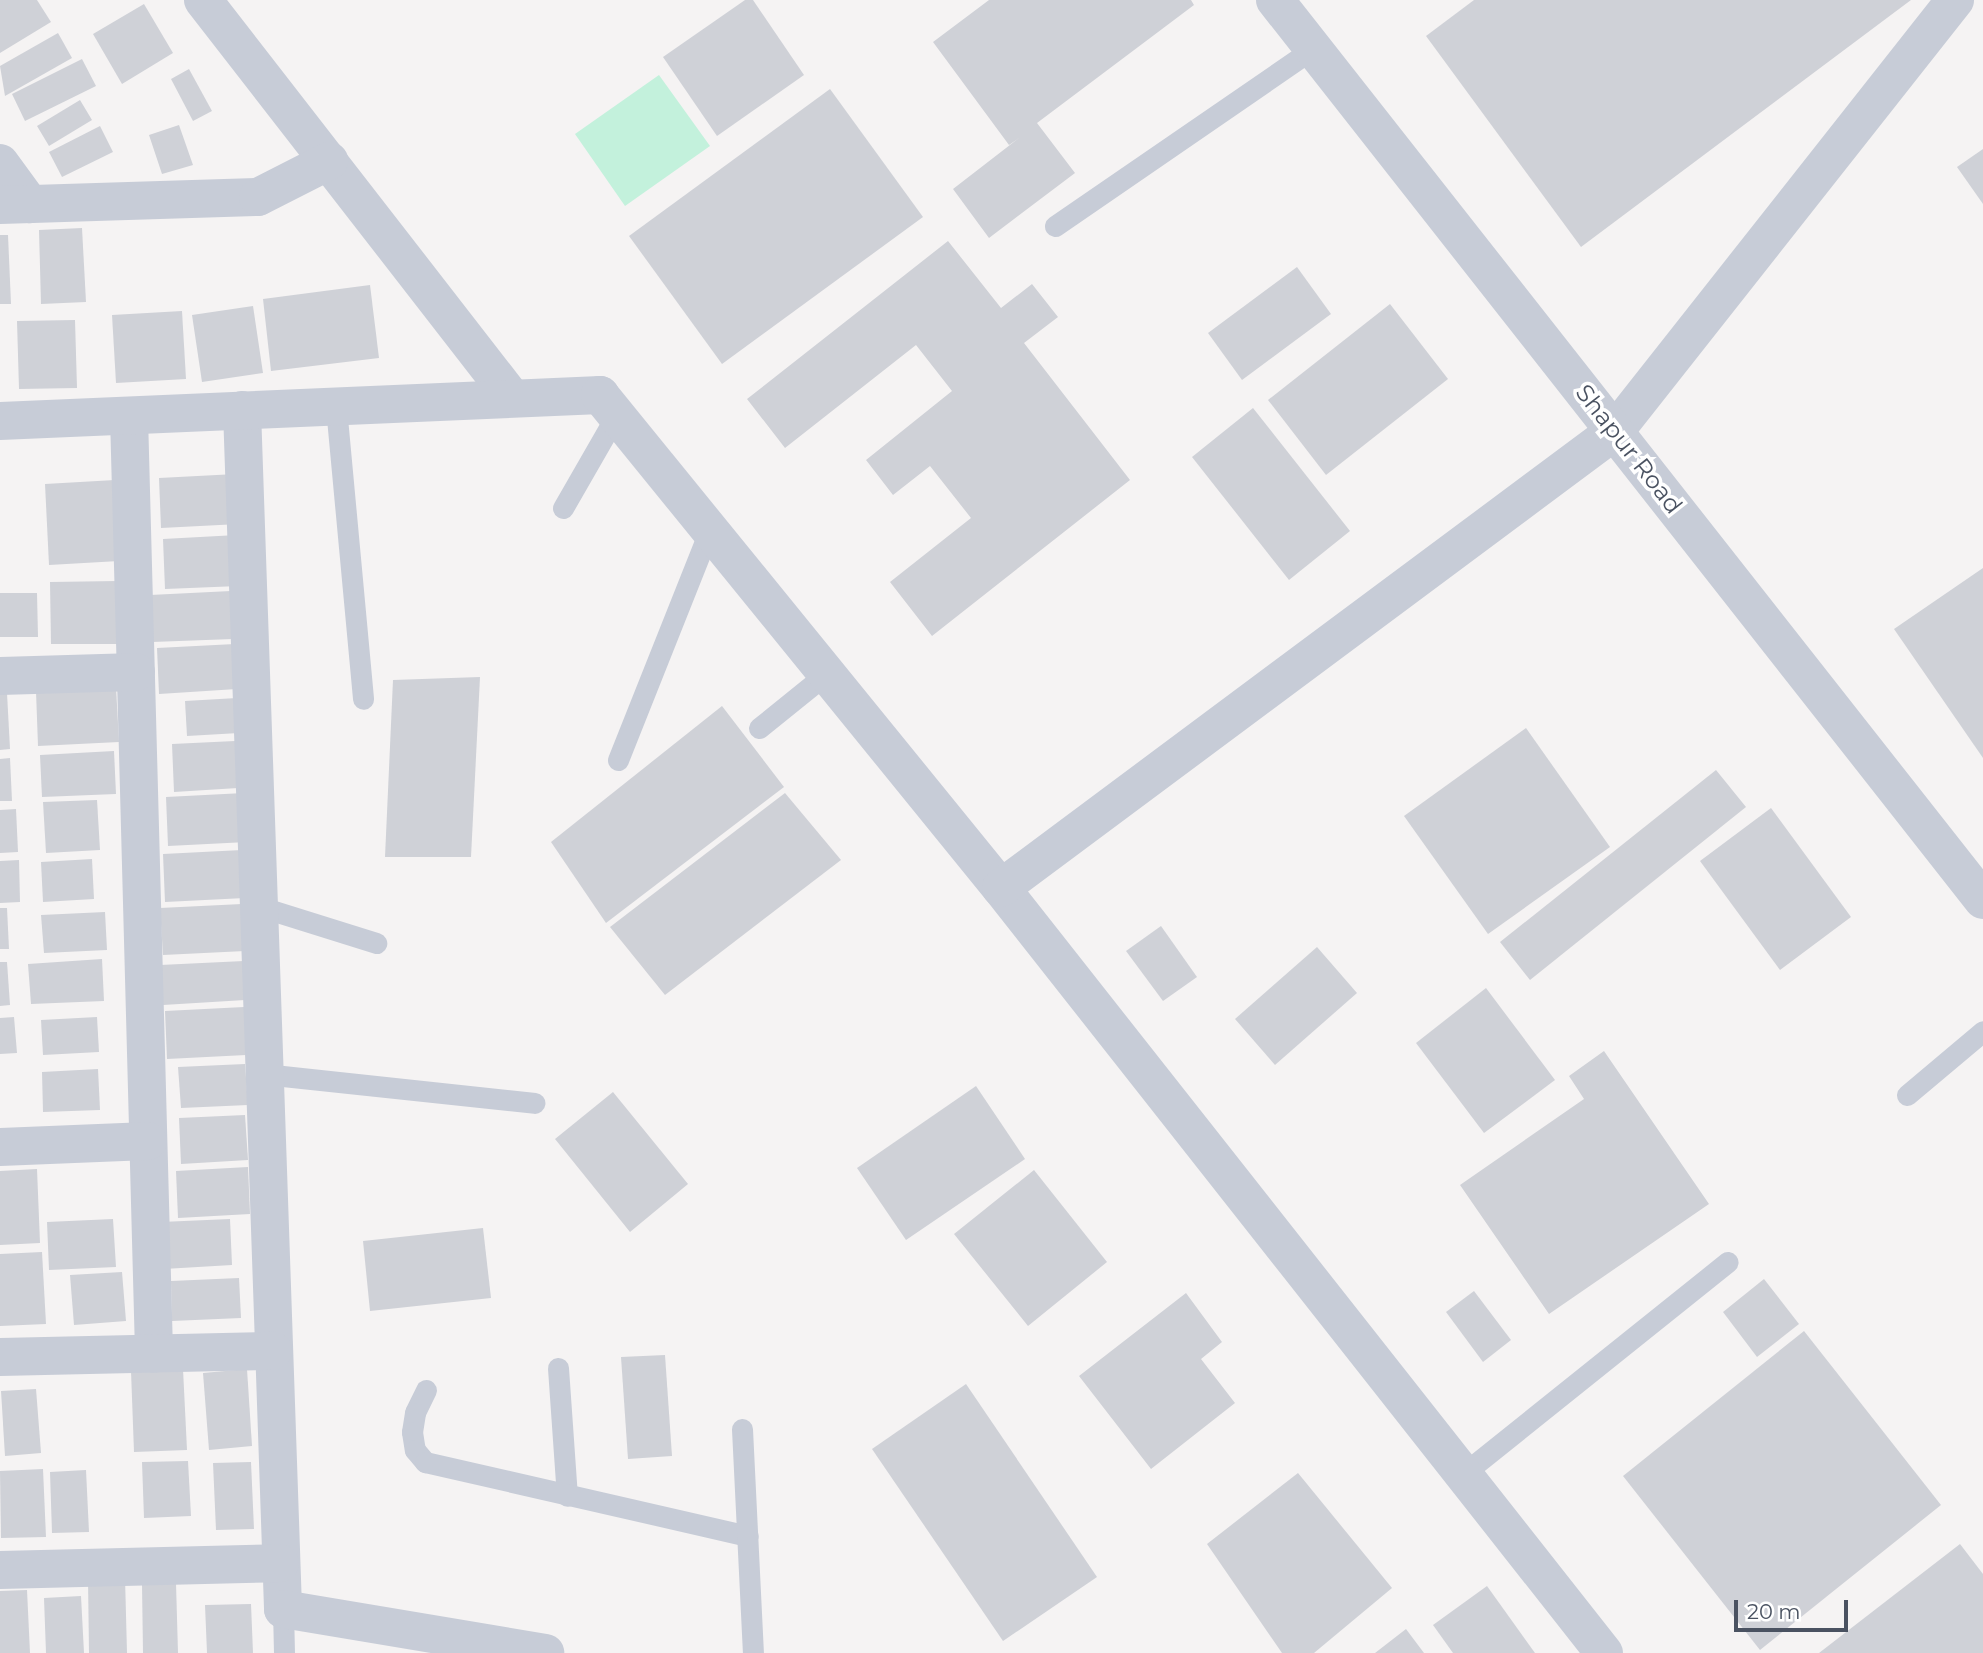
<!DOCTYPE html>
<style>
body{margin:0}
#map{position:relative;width:1983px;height:1653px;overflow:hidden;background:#f5f3f3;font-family:Montserrat,sans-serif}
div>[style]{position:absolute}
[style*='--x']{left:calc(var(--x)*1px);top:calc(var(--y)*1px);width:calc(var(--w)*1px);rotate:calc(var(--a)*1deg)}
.green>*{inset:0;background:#c3f1dc}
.building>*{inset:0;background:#cfd1d7}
.service>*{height:21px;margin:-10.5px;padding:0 10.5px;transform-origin:10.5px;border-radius:10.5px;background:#c7ccd7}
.minor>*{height:38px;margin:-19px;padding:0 19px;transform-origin:19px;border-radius:19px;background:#c7ccd7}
.tertiary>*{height:38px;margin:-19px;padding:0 19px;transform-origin:19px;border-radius:19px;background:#c7ccd7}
span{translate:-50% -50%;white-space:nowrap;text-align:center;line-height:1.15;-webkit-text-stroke:7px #fff;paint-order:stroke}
.street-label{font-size:24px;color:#4a5261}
.scale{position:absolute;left:1734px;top:1600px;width:114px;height:32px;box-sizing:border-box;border:4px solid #4a5261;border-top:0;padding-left:9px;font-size:21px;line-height:24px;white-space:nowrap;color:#4a5261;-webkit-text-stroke:5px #fff;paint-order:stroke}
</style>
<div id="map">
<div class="green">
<div style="clip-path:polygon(659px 75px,710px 146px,625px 206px,575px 134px)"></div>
</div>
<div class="building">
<div style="clip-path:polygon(0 0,37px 0,51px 22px,0 53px)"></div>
<div style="clip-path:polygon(745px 0,753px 0,804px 75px,717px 136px,663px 57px)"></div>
<div style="clip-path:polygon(989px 0,1191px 0,1194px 5px,1037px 123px,1075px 173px,989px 238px,953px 189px,1019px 138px,1009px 145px,933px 42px)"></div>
<div style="clip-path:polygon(1474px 0,1911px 0,1581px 247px,1426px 36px)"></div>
<div style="clip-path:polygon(144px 4px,173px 53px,122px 84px,93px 34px)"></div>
<div style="clip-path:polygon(58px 33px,72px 58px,5px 96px,0 66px)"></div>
<div style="clip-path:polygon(82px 59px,96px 86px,25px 121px,12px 94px)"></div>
<div style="clip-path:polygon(189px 69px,212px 111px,193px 121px,171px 79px)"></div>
<div style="clip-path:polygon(830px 89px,923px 217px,722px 364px,629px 236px)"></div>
<div style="clip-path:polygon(80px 100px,92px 120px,49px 146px,37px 126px)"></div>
<div style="clip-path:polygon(179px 125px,193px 165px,162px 174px,149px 135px)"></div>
<div style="clip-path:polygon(100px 126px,113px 152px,62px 177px,49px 152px)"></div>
<div style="clip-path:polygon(1983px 149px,1983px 204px,1957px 167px)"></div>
<div style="clip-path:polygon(82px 228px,86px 302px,41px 304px,39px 230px)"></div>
<div style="clip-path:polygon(0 235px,8px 235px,11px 304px,0 304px)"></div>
<div style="clip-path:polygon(948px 241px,1001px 308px,1032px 284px,1058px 317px,1024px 343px,1130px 480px,932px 636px,890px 582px,971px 518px,930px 466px,893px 495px,866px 460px,952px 391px,916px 345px,785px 448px,747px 399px)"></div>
<div style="clip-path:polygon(1297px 267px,1331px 314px,1242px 380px,1208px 333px)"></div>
<div style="clip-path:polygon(370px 285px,379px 358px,271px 371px,263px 299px)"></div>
<div style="clip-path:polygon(1390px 304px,1448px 379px,1326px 475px,1268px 400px)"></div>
<div style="clip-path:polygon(253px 306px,263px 373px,202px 382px,192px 315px)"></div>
<div style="clip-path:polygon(182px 311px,186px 379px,116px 383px,112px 315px)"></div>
<div style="clip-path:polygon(75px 320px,77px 388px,19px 389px,17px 321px)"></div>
<div style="clip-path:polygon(1253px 408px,1350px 531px,1289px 580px,1192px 457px)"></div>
<div style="clip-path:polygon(236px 474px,239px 524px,161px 528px,159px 478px)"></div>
<div style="clip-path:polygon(115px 480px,119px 561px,49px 565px,45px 484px)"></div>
<div style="clip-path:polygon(237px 535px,239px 586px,165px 589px,163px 539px)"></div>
<div style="clip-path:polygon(1983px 568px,1983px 758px,1894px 629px)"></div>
<div style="clip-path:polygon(118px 581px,118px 644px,51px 644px,50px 582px)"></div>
<div style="clip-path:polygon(231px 591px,233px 639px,152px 642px,150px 595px)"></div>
<div style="clip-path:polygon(0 593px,37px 593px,38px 637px,0 637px)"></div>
<div style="clip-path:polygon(235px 644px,237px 689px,159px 694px,157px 648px)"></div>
<div style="clip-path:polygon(480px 677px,471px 857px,385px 857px,393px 680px)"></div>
<div style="clip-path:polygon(116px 687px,119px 742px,38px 746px,36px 691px)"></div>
<div style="clip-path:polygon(7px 693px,10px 749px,0 750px,0 694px)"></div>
<div style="clip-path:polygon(237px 698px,239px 733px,187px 736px,185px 701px)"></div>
<div style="clip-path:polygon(722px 706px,784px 787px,606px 923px,551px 842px)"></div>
<div style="clip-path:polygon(1526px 728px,1610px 847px,1488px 934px,1404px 816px)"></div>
<div style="clip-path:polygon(235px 741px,238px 788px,174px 792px,172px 744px)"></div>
<div style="clip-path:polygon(114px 751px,116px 794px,42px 797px,40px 755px)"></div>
<div style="clip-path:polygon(10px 758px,12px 801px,0 801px,0 759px)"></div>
<div style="clip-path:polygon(1716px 770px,1746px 807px,1530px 980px,1500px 942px)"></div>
<div style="clip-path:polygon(244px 793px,247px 842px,168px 846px,166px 797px)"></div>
<div style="clip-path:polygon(785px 793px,841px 860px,665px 995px,610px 927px)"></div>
<div style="clip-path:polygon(97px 800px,100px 850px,46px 853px,43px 802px)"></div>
<div style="clip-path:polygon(1771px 808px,1851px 917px,1780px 970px,1700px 861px)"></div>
<div style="clip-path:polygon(16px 809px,18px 852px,0 853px,0 810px)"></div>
<div style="clip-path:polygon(242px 850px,245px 898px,165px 902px,163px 854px)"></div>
<div style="clip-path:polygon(92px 859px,94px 899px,43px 902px,41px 862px)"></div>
<div style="clip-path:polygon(19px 860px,20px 902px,0 903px,0 861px)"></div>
<div style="clip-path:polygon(242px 904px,245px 951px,163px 955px,160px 908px)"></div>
<div style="clip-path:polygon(0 908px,7px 908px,9px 949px,0 949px)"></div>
<div style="clip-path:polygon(105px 912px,107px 950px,44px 953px,41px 915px)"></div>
<div style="clip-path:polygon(1161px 926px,1197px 977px,1163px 1001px,1126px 951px)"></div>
<div style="clip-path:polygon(1317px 947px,1357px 993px,1275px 1065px,1235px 1019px)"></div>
<div style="clip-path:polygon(102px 959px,104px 1001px,31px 1004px,28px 964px)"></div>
<div style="clip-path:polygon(244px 961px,245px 1000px,163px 1005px,160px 965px)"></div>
<div style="clip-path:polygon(0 962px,7px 962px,10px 1005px,0 1006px)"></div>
<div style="clip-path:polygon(1486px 988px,1555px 1080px,1484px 1133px,1416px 1043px)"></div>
<div style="clip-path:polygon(244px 1007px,246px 1055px,167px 1059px,165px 1011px)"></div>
<div style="clip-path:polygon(14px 1017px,17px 1053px,0 1054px,0 1018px)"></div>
<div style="clip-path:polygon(97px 1017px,99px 1052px,43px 1055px,41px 1020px)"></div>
<div style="clip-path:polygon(1604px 1051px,1709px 1204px,1549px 1314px,1460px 1185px,1584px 1099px,1569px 1076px)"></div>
<div style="clip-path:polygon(245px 1064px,248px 1105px,181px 1108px,178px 1067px)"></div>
<div style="clip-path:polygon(98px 1069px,100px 1110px,43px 1112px,42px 1072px)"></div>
<div style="clip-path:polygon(976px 1086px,1025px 1159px,906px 1240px,857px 1168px)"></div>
<div style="clip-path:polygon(613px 1092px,688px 1184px,630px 1232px,555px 1139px)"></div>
<div style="clip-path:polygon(245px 1115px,248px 1160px,181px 1164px,179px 1118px)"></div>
<div style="clip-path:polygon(248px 1167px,250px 1214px,178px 1218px,176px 1171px)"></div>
<div style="clip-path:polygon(37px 1169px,40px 1243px,0 1245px,0 1171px)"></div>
<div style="clip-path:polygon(1034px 1170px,1107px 1262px,1028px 1326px,954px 1234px)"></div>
<div style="clip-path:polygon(113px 1219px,116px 1267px,49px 1270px,47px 1222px)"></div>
<div style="clip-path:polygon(230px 1219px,232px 1265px,164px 1269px,161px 1222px)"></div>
<div style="clip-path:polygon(483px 1228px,491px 1298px,370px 1311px,363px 1241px)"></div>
<div style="clip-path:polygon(42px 1252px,46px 1324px,0 1326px,0 1254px)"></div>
<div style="clip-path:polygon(122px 1272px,126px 1321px,74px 1325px,70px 1275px)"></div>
<div style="clip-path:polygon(239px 1278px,241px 1318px,172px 1321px,171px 1281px)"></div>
<div style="clip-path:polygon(1764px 1279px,1799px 1324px,1757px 1357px,1723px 1312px)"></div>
<div style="clip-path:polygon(1474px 1291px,1511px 1340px,1483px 1362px,1446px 1312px)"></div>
<div style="clip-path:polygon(1186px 1293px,1222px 1342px,1201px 1359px,1235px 1403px,1151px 1469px,1079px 1376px)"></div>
<div style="clip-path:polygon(1804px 1331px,1941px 1505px,1760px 1650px,1623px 1476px)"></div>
<div style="clip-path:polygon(665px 1355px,672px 1456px,628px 1459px,621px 1357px)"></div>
<div style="clip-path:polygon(183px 1369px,187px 1450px,134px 1452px,131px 1371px)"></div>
<div style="clip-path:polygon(247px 1369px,252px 1446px,209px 1450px,203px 1373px)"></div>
<div style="clip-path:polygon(966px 1384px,1097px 1577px,1003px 1641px,872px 1449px)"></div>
<div style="clip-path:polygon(36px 1389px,41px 1453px,5px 1456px,1px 1391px)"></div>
<div style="clip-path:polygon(188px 1461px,191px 1516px,144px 1518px,142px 1462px)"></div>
<div style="clip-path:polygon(251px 1462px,254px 1529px,216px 1530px,213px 1463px)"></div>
<div style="clip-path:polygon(43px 1469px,46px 1537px,1px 1538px,0 1471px)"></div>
<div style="clip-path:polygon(86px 1470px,89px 1532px,52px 1533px,50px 1472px)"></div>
<div style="clip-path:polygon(1298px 1473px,1392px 1588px,1314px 1653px,1282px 1653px,1207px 1544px)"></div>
<div style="clip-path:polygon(1960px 1544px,1983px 1574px,1983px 1653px,1819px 1653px)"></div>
<div style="clip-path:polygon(125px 1577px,127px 1653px,89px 1653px,88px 1578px)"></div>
<div style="clip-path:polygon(176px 1583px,178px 1653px,143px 1653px,142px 1584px)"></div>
<div style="clip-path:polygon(1487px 1586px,1535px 1653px,1453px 1653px,1433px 1625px)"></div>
<div style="clip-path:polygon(27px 1590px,30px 1653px,0 1653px,0 1591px)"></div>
<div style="clip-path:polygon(81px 1596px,84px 1653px,46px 1653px,44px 1598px)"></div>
<div style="clip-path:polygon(251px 1604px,253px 1653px,207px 1653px,205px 1605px)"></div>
<div style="clip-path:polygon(1406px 1629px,1424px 1653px,1375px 1653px)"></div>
</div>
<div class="service">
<div style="--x:1055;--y:226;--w:313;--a:-34.5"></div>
<div style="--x:336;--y:407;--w:293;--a:84.7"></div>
<div style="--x:563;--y:508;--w:106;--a:-60.1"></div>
<div style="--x:759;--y:728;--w:86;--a:-38.9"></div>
<div style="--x:618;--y:760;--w:243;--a:-68.3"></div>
<div style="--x:258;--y:906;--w:124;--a:17.4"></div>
<div style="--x:264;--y:1074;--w:272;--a:6.1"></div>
<div style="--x:1907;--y:1095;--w:99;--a:-40.1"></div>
<div style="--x:558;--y:1368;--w:128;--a:86"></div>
<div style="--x:426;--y:1390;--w:25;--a:116"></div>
<div style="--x:415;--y:1413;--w:19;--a:99"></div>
<div style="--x:412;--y:1432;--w:18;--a:81"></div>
<div style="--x:415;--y:1450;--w:16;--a:50"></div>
<div style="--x:425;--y:1462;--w:331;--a:12.9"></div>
<div style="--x:742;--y:1429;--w:224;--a:87.2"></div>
<div style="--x:1463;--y:1474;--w:339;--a:-38.7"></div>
<div style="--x:283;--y:1609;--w:44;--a:88.7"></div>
</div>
<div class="minor">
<div style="--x:203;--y:0;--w:504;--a:52.17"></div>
<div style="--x:0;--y:163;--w:51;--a:53.8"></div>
<div style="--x:0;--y:205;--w:258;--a:-1.8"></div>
<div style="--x:258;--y:197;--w:80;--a:-26.9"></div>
<div style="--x:242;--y:410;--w:1200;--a:88.04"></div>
<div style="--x:283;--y:1609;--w:266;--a:9.5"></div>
<div style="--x:129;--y:416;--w:938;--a:88.47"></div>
<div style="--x:0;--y:421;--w:601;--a:-2.48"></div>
<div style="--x:600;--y:395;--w:635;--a:50.88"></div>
<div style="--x:1001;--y:888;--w:974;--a:51.75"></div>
<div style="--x:0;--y:676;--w:136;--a:-1.7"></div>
<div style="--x:1001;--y:888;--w:765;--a:-36.66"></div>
<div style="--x:1615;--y:431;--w:549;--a:-51.73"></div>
<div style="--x:0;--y:1147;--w:148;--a:-2.3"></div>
<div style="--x:0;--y:1357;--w:273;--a:-1.3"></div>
<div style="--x:0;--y:1570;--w:280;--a:-1.4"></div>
</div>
<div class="tertiary">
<div style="--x:1275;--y:0;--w:1145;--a:51.81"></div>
</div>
<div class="street-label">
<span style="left:1629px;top:449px;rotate:52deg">Shapur Road</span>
</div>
<div class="scale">20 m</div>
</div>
